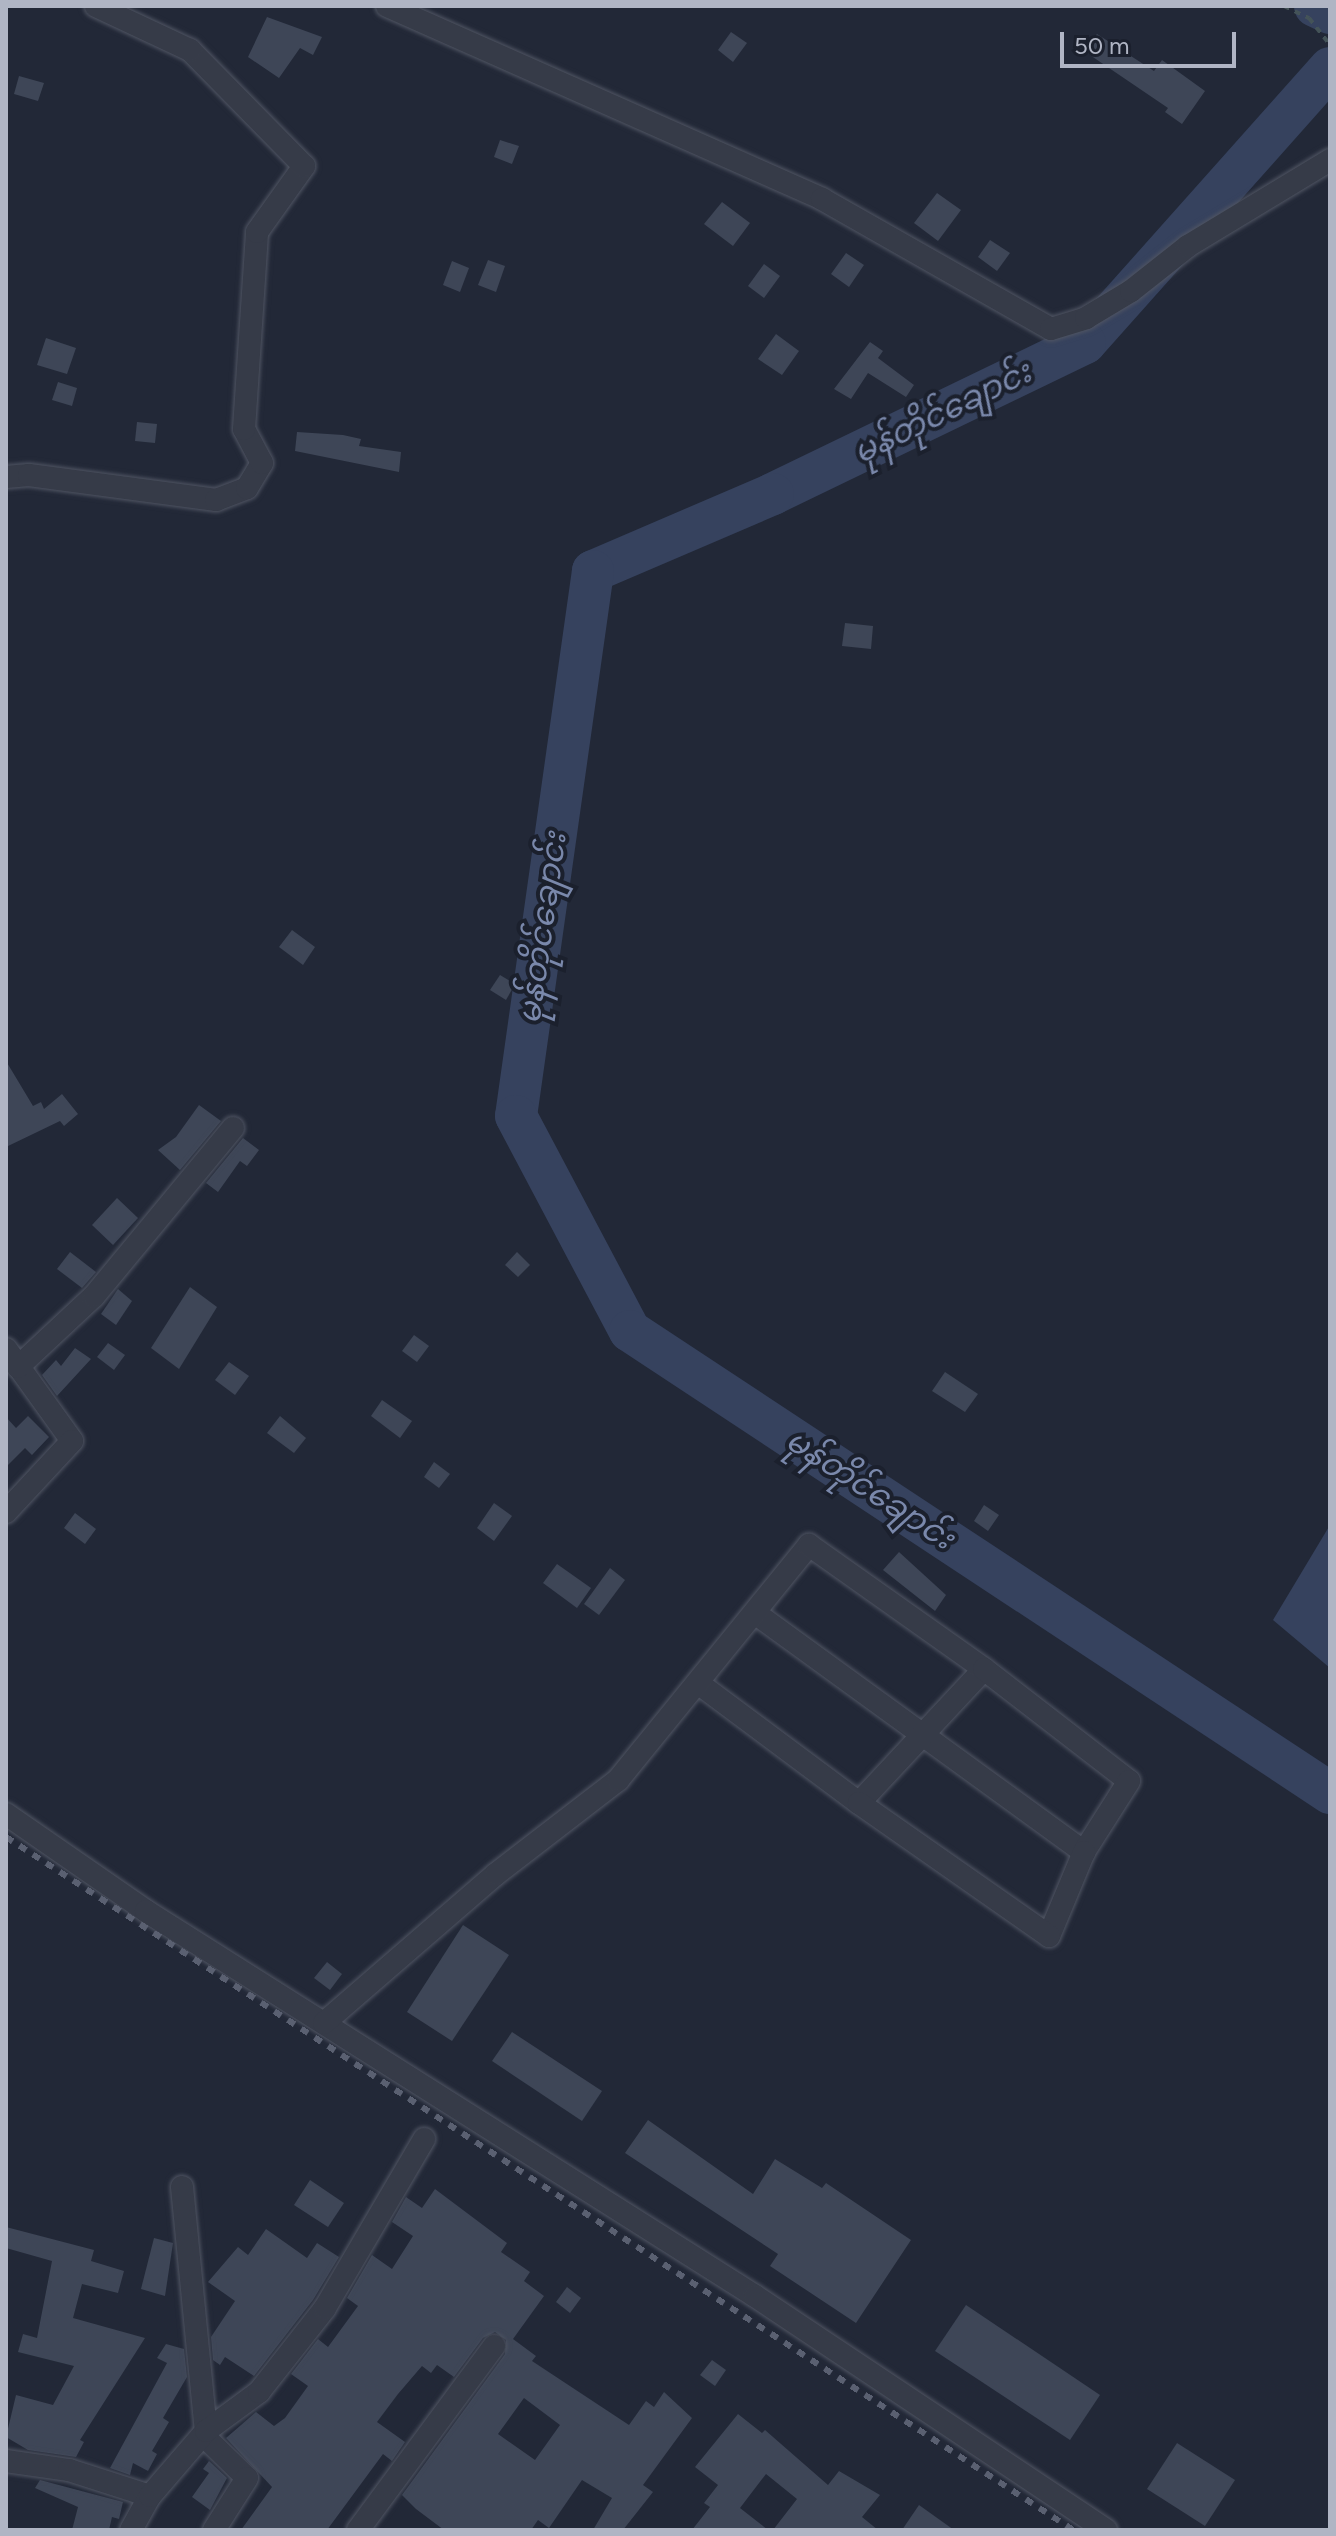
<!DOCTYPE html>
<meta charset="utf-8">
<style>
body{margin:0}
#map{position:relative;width:1336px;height:2536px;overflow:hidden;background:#222837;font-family:Figtree,"Noto Sans Myanmar",sans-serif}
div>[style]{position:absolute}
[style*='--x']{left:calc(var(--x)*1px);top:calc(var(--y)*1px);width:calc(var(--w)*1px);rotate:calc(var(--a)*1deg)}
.water>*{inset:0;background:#36425e}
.river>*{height:42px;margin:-21px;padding:0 21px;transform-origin:21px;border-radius:21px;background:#36425e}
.building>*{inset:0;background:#3e4657}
.path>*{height:4px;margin-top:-2px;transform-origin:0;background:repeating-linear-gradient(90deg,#445358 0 6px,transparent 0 12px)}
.roads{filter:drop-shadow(0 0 2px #505563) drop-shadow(0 0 2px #505563)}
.street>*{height:22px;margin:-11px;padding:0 11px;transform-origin:11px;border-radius:11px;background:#363b48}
.rail>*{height:6px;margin-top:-3px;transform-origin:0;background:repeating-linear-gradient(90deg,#5a6071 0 8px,transparent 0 16px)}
span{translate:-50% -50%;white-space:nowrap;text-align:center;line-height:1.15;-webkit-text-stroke:8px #1b202d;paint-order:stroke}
.water-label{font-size:32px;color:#7a88ab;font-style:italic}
.frame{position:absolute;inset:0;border:8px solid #b0b5c4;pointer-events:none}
.scale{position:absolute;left:1060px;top:32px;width:176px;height:36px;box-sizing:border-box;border:4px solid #b0b5c4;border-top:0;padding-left:10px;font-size:24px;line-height:28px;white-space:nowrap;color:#b0b5c4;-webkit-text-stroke:6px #1b202d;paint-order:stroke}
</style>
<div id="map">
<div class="water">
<div style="clip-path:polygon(1330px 1525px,1330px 1668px,1273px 1620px)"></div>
</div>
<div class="river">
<div style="--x:1315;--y:6;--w:17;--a:25"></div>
<div style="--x:1330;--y:68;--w:368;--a:131.7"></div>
<div style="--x:1085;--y:343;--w:347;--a:154.2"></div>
<div style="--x:773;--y:494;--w:196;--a:156.8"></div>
<div style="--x:593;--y:571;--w:550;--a:98.04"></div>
<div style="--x:516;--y:1116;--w:243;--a:62.1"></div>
<div style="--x:630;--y:1331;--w:839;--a:33.42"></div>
</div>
<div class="building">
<div style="clip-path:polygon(267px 17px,322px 37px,313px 55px,300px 48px,279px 78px,248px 57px)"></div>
<div style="clip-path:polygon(731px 32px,747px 43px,733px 62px,718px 50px)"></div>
<div style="clip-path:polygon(1097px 34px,1154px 71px,1162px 60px,1205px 91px,1182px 124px,1165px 112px,1168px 108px,1084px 51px)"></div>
<div style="clip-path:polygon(19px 76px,44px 83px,38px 101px,14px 94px)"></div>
<div style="clip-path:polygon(500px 140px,519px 146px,512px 164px,494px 157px)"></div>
<div style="clip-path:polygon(937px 193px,961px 210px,938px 241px,914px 223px)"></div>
<div style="clip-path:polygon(722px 202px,750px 223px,733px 246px,704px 224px)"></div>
<div style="clip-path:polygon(990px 240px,1010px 253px,997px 271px,978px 257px)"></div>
<div style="clip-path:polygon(846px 253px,864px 265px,849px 287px,831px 274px)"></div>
<div style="clip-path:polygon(488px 260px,505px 266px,496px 292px,478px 285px)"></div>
<div style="clip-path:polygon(452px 261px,469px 268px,460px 292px,443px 285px)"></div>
<div style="clip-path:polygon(764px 264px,780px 276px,764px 298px,748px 286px)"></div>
<div style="clip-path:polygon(776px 334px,799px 351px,782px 375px,758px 359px)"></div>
<div style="clip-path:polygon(46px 338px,76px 348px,67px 374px,37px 365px)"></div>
<div style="clip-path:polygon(870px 342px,883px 351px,878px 358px,914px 385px,906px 397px,868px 373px,851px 399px,834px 389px)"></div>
<div style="clip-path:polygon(58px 382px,77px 388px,72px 406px,52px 400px)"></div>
<div style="clip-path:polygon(137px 422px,157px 424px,155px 443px,135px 441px)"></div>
<div style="clip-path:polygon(297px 432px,343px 435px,361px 439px,359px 446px,401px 452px,399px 472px,295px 451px)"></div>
<div style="clip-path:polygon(845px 623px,873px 626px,871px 649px,842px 646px)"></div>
<div style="clip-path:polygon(292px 930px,315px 947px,303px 965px,279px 947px)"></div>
<div style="clip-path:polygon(500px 975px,515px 984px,506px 1000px,490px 990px)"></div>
<div style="clip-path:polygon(6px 1061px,33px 1106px,41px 1102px,44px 1109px,62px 1094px,78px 1114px,64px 1126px,60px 1121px,6px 1147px)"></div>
<div style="clip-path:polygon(199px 1105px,221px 1121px,180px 1170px,158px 1150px,176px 1137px)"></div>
<div style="clip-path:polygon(243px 1138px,259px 1150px,247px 1166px,240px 1161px,218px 1192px,206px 1183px)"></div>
<div style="clip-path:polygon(117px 1198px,138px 1218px,113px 1245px,92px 1225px)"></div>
<div style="clip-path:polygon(70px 1252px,96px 1272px,82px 1288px,57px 1269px)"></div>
<div style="clip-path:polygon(517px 1252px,530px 1265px,518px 1277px,505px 1265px)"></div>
<div style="clip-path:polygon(190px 1287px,217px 1307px,179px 1369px,151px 1348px)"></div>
<div style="clip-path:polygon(118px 1289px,132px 1301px,116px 1325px,101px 1314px)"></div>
<div style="clip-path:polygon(414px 1335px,429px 1346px,417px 1362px,402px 1351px)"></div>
<div style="clip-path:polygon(108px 1343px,125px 1355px,114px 1370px,97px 1357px)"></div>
<div style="clip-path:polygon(75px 1348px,91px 1359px,57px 1396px,42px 1375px,56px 1360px,61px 1366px)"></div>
<div style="clip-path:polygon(229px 1362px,249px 1376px,235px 1395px,215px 1380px)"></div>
<div style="clip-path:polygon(945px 1372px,978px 1394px,965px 1412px,932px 1391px)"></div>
<div style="clip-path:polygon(382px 1400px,412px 1421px,400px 1438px,371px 1416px)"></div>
<div style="clip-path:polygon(28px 1416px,49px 1437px,32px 1455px,25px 1448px,6px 1467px,6px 1417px,16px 1428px)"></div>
<div style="clip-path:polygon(280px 1416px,306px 1438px,294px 1453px,267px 1433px)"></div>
<div style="clip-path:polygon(434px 1462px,450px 1474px,439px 1488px,424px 1477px)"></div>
<div style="clip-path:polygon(494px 1503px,512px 1516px,494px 1541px,477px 1528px)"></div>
<div style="clip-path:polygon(984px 1505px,999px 1515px,988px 1531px,974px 1521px)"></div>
<div style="clip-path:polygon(75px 1513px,96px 1529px,85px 1544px,64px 1528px)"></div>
<div style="clip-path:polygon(899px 1552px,946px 1595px,935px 1611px,883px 1570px)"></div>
<div style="clip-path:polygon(557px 1564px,591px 1588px,577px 1608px,543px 1583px)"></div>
<div style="clip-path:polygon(610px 1568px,625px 1580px,599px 1615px,584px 1604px)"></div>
<div style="clip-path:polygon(463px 1925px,509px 1955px,452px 2041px,407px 2012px)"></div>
<div style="clip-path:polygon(327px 1962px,342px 1974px,330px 1990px,314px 1978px)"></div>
<div style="clip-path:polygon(512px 2032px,602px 2091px,582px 2121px,492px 2061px)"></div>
<div style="clip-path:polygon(648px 2120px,753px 2194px,775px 2159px,822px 2188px,826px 2183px,911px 2240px,856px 2323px,770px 2266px,778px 2254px,625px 2153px)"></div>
<div style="clip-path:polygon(310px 2180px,344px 2203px,328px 2227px,294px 2205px)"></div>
<div style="clip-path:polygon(evenodd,435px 2189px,507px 2243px,501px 2252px,530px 2272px,524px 2281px,544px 2296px,513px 2339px,536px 2356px,532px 2361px,629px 2425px,646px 2401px,654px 2407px,664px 2392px,692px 2418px,643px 2485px,653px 2492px,623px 2530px,593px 2530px,612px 2498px,582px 2480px,549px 2528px,538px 2520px,531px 2530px,444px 2530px,416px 2509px,402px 2495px,505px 2354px,506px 2340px,495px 2332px,483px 2338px,454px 2377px,437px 2365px,431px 2373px,422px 2366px,398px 2394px,377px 2422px,405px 2442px,392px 2461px,383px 2454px,327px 2530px,241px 2530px,272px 2487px,226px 2438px,256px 2412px,274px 2426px,285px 2418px,308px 2386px,291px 2374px,318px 2339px,328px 2347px,358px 2306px,347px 2298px,372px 2255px,392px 2269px,413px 2236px,392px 2222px,406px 2197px,422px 2208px,435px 2189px,524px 2398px,560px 2425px,535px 2460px,498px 2434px,524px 2398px)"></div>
<div style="clip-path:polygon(6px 2227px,94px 2250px,91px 2261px,124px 2271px,118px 2293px,82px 2284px,73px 2318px,145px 2338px,80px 2440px,84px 2442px,76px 2457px,28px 2450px,6px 2437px,16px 2395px,53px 2405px,74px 2366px,18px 2352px,23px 2334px,37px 2338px,52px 2261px,6px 2248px)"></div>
<div style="clip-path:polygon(266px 2229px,307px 2258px,317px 2243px,339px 2257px,313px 2300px,254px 2376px,225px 2357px,220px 2365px,213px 2360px,211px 2337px,235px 2301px,208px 2282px,238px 2247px,248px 2255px)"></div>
<div style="clip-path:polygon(154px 2238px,173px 2243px,165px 2296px,141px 2289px)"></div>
<div style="clip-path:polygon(567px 2287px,581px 2298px,570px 2313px,556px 2302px)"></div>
<div style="clip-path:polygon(966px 2305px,1100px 2395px,1070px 2440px,935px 2351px)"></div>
<div style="clip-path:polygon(166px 2344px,184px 2349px,187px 2377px,163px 2418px,169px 2422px,152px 2451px,157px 2454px,148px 2471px,133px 2463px,130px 2475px,110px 2468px,167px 2363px,157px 2358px)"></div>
<div style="clip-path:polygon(712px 2360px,726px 2370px,715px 2386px,700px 2375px)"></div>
<div style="clip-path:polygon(738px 2414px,762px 2433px,765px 2430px,828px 2485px,839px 2471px,880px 2495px,862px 2517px,878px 2530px,773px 2530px,797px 2499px,766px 2474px,740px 2508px,768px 2530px,692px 2530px,710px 2507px,704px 2503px,718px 2485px,695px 2467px)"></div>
<div style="clip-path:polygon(1177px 2443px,1235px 2480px,1205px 2526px,1147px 2489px)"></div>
<div style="clip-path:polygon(209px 2461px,227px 2478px,210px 2510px,192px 2497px,209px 2473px,203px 2469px)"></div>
<div style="clip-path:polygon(40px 2480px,123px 2502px,119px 2519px,112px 2517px,109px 2530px,72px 2530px,78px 2507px,35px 2488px)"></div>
<div style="clip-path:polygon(919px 2505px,954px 2530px,902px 2530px)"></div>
</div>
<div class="path">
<div style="--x:1284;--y:6;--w:28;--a:26"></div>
<div style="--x:1309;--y:18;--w:34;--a:52"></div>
</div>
<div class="roads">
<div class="street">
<div style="--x:387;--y:6;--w:476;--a:23.9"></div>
<div style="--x:822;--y:199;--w:263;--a:29.6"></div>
<div style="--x:1051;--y:329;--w:37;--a:-17"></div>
<div style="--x:1086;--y:318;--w:52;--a:-31"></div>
<div style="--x:1131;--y:291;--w:73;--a:-38.3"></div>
<div style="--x:1188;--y:246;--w:166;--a:-31.2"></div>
<div style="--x:6;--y:477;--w:23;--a:-5"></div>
<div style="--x:29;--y:475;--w:189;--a:7.6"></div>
<div style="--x:216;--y:500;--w:33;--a:-21"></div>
<div style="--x:247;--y:488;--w:29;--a:-59"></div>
<div style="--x:262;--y:463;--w:38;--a:-118"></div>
<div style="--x:244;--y:429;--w:197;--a:-86.2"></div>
<div style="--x:257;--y:232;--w:81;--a:-54.5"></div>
<div style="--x:304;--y:166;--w:163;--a:-134.5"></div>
<div style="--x:190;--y:50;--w:104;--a:-154.9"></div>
<div style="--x:6;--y:1349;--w:113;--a:54.3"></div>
<div style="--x:72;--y:1441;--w:97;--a:132.9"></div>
<div style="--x:18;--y:1367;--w:104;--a:-43.1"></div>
<div style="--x:94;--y:1296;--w:218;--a:-50.4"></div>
<div style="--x:755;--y:1613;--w:407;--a:36"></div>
<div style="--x:698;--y:1683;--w:201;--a:36.7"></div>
<div style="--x:859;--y:1803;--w:183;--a:-47"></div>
<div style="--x:6;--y:1814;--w:170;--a:34.7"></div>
<div style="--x:146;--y:1911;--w:720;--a:32.3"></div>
<div style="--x:755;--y:2296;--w:422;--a:33.7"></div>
<div style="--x:324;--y:2023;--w:228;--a:-40.9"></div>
<div style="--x:496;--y:1874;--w:154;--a:-37.6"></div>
<div style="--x:618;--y:1780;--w:303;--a:-50.9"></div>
<div style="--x:809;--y:1545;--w:214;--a:35.3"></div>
<div style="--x:984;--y:1669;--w:183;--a:37.7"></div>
<div style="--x:1129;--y:1781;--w:84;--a:122.4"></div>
<div style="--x:1084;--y:1852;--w:91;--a:112.6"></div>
<div style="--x:1049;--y:1936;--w:232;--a:-145"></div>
<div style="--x:182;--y:2187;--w:245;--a:84.4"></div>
<div style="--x:206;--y:2431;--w:9;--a:77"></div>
<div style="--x:208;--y:2440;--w:54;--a:44.3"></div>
<div style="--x:247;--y:2478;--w:62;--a:122.4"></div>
<div style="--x:6;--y:2461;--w:64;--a:8.1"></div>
<div style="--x:69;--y:2470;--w:85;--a:17.8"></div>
<div style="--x:131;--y:2530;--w:39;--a:-61"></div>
<div style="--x:150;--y:2496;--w:86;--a:-49.3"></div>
<div style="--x:206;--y:2431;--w:66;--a:-36.3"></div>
<div style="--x:259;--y:2392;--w:107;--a:-51.8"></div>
<div style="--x:325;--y:2308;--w:196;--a:-59.6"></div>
<div style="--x:358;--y:2530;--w:229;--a:-53.5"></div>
</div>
</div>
<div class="rail">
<div style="--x:6;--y:1837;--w:1272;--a:33"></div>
</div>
<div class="water-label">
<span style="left:942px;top:412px;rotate:-26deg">မုန်တိုင်ချောင်း</span>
<span style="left:542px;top:928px;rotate:-82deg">မုန်တိုင်ချောင်း</span>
<span style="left:870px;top:1489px;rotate:33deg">မုန်တိုင်ချောင်း</span>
</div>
<div class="frame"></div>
<div class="scale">50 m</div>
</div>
